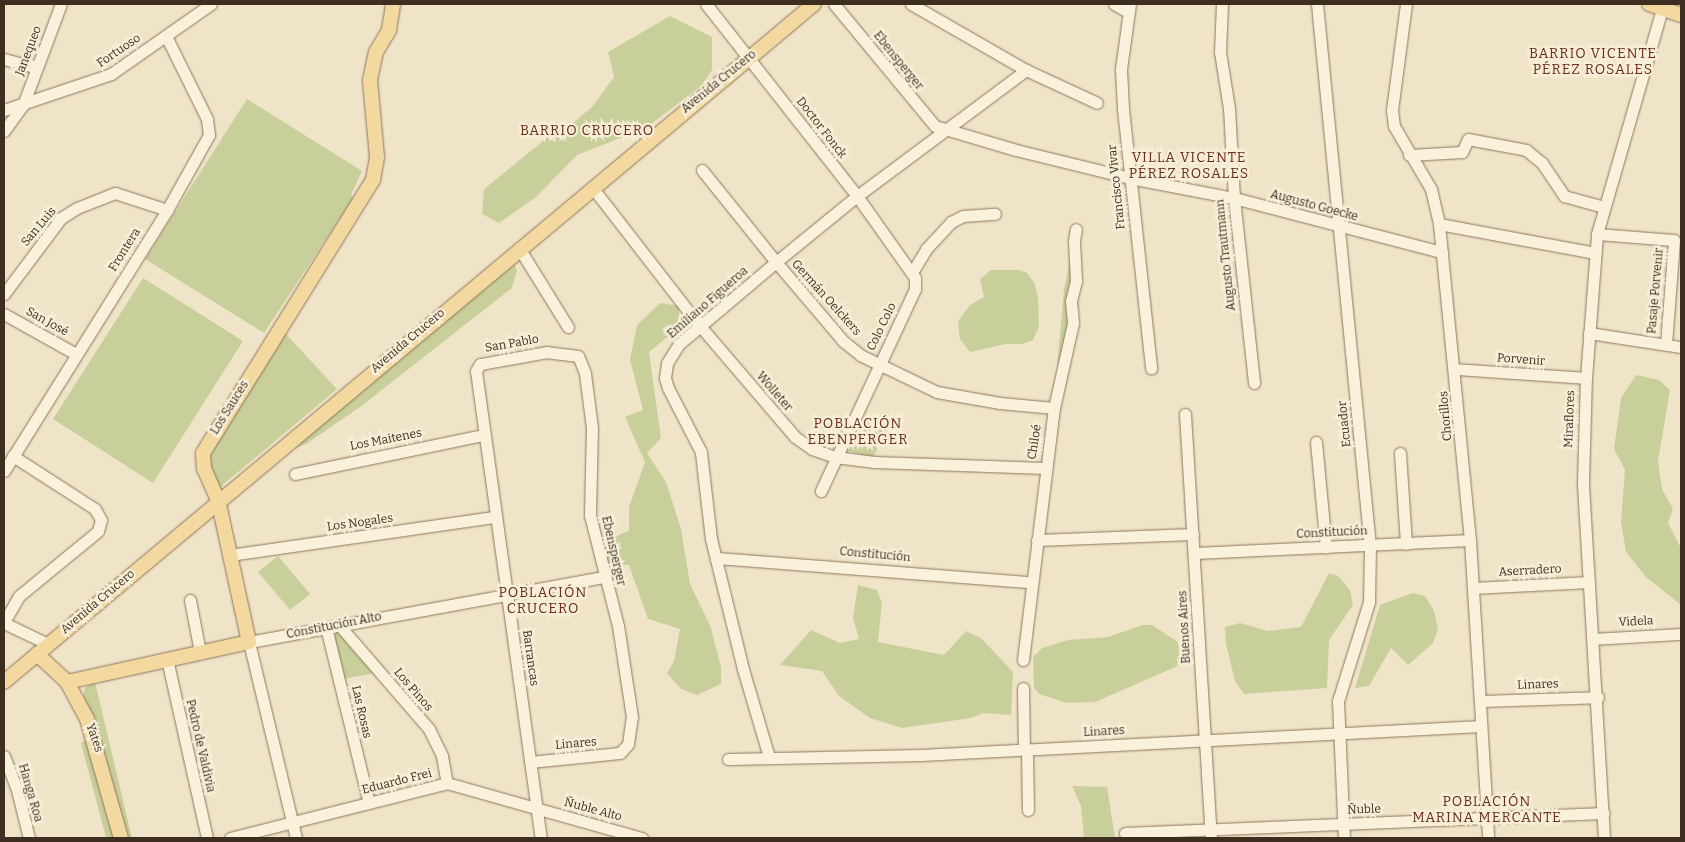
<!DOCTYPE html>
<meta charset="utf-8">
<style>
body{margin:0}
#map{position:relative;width:1685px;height:842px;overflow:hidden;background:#f0e4c8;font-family:Bitter,serif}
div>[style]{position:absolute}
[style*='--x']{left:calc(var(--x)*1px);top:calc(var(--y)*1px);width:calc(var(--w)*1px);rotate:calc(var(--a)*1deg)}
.green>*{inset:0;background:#c9cf9b}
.roads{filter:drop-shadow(0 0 1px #8d765c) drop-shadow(0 0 1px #8d765c)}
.minor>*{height:11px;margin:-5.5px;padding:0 5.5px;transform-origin:5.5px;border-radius:5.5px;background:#faf1dc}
.major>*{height:14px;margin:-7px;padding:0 7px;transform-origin:7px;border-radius:7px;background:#f3d9a0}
span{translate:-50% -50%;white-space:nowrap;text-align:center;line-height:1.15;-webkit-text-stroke:4.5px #f7eed8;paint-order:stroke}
.street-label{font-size:12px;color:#3d2e20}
.neighbourhood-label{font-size:14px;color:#6b2e1e;letter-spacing:1px}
.frame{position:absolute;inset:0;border:5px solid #3d2e20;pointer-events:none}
</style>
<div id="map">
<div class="green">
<div style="clip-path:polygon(670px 16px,712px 37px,712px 70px,701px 86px,646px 128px,577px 155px,536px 197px,499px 223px,482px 214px,484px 189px,553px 133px,568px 127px,592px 107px,614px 77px,608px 52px)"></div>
<div style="clip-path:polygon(247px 99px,362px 171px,351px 195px,353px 198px,264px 333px,145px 259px)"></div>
<div style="clip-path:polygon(1071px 254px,1070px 315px,1057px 368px,1064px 290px)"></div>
<div style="clip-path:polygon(511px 259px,517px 270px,512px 288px,360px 407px,306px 444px,292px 449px)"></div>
<div style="clip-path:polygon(991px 270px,1019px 270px,1027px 273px,1035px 284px,1038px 298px,1039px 327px,1033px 340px,1022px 344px,1006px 344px,970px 352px,960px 339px,958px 321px,970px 305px,984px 297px,980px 279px)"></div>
<div style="clip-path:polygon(143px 278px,243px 341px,153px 483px,53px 419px)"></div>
<div style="clip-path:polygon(660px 303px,680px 306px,677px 329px,649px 352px,661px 438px,647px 453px,666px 482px,681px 529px,690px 584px,710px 625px,721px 667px,721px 684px,697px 695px,681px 689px,667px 673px,674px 661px,680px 629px,648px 619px,629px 565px,601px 564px,607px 539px,629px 531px,629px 507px,645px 462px,625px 417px,643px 410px,630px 360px,637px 325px)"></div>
<div style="clip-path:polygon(285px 333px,337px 389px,219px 488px,210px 468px,209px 455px)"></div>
<div style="clip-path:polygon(1636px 375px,1659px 380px,1670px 390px,1658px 461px,1662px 489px,1673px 509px,1668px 523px,1681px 548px,1681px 605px,1646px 577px,1626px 552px,1621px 522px,1625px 470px,1614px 449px,1621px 398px)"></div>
<div style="clip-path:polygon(859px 420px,886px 429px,873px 458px,845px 450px)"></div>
<div style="clip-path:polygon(278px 556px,310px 594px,290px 610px,258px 572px)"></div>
<div style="clip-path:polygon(1329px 573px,1338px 576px,1350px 590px,1353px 605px,1329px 640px,1327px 688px,1244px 694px,1235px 681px,1226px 644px,1225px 627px,1240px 623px,1268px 631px,1301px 627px)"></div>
<div style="clip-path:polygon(858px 585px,877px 590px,882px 603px,878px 642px,944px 655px,966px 631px,981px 638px,1013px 672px,1011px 715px,984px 713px,971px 718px,902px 728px,870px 718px,839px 696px,822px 671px,780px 665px,811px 630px,840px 643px,859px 639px,853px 618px)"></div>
<div style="clip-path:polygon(1413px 593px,1425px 596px,1434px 611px,1438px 629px,1433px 643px,1408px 665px,1391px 648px,1369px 686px,1355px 688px,1380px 605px)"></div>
<div style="clip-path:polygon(1143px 625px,1152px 625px,1178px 642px,1180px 665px,1095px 702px,1067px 703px,1039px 694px,1034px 688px,1033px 657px,1042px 648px,1068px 640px,1108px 637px)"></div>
<div style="clip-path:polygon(340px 631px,376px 673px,343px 679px,331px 633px)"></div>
<div style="clip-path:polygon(95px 682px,132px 838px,125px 838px,98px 732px,83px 697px,85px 688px)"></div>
<div style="clip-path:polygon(86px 739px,115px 838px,106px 838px,81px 743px)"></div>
<div style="clip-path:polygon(1072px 786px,1107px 787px,1115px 838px,1084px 838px,1081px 806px)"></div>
</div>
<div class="roads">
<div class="minor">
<div style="--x:706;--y:4;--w:244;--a:51.8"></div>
<div style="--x:857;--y:196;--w:100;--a:54.7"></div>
<div style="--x:915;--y:278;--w:11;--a:90"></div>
<div style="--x:915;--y:289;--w:223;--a:115"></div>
<div style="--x:834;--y:4;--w:158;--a:50.4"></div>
<div style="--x:935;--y:126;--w:84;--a:16.5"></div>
<div style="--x:1016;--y:150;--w:117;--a:13.8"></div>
<div style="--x:1130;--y:178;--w:106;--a:10.9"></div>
<div style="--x:1234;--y:198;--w:215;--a:14.6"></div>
<div style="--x:911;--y:4;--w:133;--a:29.9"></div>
<div style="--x:1026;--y:70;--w:78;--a:24.9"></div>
<div style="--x:1114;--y:4;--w:16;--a:30"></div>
<div style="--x:1130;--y:4;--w:66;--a:97.9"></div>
<div style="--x:1121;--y:69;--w:40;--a:87.1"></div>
<div style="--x:1123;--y:109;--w:261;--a:83.8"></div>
<div style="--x:1222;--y:4;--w:48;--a:92.4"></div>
<div style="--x:1220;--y:52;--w:57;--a:80.9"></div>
<div style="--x:1229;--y:108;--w:90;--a:86.8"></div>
<div style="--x:1234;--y:198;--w:186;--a:83.8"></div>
<div style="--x:1317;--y:4;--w:545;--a:84.42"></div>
<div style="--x:1370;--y:546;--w:56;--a:91"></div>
<div style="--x:1369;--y:602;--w:104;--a:107.4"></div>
<div style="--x:1338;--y:701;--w:137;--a:87.5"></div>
<div style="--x:1406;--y:4;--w:107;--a:97.5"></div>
<div style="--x:1392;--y:110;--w:16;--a:83"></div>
<div style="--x:1394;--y:126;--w:73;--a:59.6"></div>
<div style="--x:1431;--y:189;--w:36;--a:77"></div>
<div style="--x:1439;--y:224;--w:318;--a:84.4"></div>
<div style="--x:1470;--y:540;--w:299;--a:86.5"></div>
<div style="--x:4;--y:59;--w:34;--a:15"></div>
<div style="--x:4;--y:110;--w:113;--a:-18.6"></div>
<div style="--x:111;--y:74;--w:122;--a:-35"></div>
<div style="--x:4;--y:131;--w:32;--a:-54"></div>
<div style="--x:23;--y:105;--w:108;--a:-69.4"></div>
<div style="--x:1409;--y:155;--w:53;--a:-3.2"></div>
<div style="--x:1462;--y:152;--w:14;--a:-65"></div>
<div style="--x:1468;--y:139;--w:59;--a:10.7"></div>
<div style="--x:1526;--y:150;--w:21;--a:39"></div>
<div style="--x:1542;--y:163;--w:40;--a:56"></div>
<div style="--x:1564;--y:196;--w:41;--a:15.4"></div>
<div style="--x:702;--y:170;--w:118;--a:51.2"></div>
<div style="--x:776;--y:262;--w:104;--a:49.7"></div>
<div style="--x:843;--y:341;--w:22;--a:39"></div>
<div style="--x:860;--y:355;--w:85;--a:25.7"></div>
<div style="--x:937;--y:392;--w:64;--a:9.9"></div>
<div style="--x:1000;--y:403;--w:54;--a:5.3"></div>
<div style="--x:592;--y:187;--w:176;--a:52.2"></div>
<div style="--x:700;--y:326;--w:146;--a:49.4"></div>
<div style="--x:795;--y:437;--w:21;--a:35"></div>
<div style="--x:812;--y:449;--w:24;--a:19"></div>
<div style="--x:835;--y:457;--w:40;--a:7.1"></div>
<div style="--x:875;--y:462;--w:170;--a:2"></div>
<div style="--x:1439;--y:224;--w:159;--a:10.5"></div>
<div style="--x:1597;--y:234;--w:77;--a:4.5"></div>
<div style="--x:1674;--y:240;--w:105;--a:94.4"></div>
<div style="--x:519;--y:248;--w:93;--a:58.2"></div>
<div style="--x:913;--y:271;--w:26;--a:-59"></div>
<div style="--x:926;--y:249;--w:37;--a:-47"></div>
<div style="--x:951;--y:222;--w:13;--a:-27"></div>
<div style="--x:963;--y:216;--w:32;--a:-4"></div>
<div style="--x:4;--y:294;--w:95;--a:-53.1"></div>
<div style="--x:61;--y:218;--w:19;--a:-32"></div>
<div style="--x:77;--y:208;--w:41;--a:-21.5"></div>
<div style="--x:115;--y:193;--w:55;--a:18.1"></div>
<div style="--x:4;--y:314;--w:82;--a:29.1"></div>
<div style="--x:1589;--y:333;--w:93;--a:8.7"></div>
<div style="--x:1455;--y:369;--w:131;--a:3.9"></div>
<div style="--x:1185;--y:414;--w:425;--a:86.5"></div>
<div style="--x:1316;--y:442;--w:106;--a:84.6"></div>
<div style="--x:1400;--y:453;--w:91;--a:86.2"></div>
<div style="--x:4;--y:471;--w:308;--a:-58"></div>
<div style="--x:167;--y:210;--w:86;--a:-60.8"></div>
<div style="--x:209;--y:135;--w:16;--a:-97"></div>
<div style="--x:207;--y:119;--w:93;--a:-116.3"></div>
<div style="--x:295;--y:474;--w:192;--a:-11.7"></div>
<div style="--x:1037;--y:540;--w:156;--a:-2.2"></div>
<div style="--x:1195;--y:553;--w:275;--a:-2.7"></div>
<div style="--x:230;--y:555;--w:268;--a:-8.2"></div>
<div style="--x:716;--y:558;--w:316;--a:4.4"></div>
<div style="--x:1473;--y:588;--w:116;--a:-3"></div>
<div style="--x:190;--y:600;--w:53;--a:79.1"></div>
<div style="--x:4;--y:622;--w:30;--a:-60"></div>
<div style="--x:19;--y:596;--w:102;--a:-39.4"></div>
<div style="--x:98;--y:531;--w:11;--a:-75"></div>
<div style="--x:101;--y:520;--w:13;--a:-119"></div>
<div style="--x:95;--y:509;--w:98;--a:-147.1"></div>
<div style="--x:4;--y:623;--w:49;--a:25.5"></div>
<div style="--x:339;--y:625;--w:138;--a:49.1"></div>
<div style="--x:429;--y:729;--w:30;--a:64"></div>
<div style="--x:442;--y:756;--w:27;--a:80"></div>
<div style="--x:326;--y:627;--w:181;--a:76.3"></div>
<div style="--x:1593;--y:639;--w:88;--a:-3.3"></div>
<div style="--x:167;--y:659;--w:183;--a:77.4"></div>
<div style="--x:1023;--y:660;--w:254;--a:-83"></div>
<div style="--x:1054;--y:408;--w:87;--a:-77.4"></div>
<div style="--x:1073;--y:323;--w:22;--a:-95"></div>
<div style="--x:1071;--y:301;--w:21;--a:-76"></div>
<div style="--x:1076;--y:281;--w:40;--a:-92.9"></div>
<div style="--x:1074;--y:241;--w:12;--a:-81"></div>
<div style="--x:1023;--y:688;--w:62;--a:89.1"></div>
<div style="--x:1480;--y:701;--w:118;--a:-1.9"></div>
<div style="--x:1027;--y:749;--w:61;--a:89.1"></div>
<div style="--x:4;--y:756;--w:36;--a:69"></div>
<div style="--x:17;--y:790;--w:49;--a:76"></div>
<div style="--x:769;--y:757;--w:92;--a:-106.5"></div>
<div style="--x:743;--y:669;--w:134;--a:-103.8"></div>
<div style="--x:711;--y:539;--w:88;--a:-96.6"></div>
<div style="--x:701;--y:452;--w:72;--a:-117.3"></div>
<div style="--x:668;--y:388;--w:10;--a:-107"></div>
<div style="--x:665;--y:378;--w:15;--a:-82"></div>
<div style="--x:667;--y:363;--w:22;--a:-58"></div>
<div style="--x:679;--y:344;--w:127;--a:-40.2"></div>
<div style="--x:776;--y:262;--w:104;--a:-39.2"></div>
<div style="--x:857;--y:196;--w:211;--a:-36.7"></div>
<div style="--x:728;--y:759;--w:193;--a:-1.2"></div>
<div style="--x:921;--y:755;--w:561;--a:-2.96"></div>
<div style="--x:530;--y:762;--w:90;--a:-5.7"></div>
<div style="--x:620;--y:753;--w:12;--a:-48"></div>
<div style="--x:628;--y:744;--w:27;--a:-82"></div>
<div style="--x:632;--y:717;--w:92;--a:-98.7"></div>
<div style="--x:618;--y:626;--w:114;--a:-104.2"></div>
<div style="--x:590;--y:515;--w:87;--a:-88.7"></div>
<div style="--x:592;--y:428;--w:55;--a:-97.3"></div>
<div style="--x:585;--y:373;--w:18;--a:-112"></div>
<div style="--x:578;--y:356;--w:31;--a:-173"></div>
<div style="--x:547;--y:352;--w:68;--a:169.8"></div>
<div style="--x:480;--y:364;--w:8;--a:120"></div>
<div style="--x:476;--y:371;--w:472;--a:82.1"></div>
<div style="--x:1125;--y:833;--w:479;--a:-2.4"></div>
<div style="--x:230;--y:838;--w:224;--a:-14.2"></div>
<div style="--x:447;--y:783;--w:203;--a:15.8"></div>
<div style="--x:296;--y:838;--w:202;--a:-103.5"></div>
<div style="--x:249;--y:642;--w:360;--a:-10.4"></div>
<div style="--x:1604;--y:838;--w:356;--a:-93.4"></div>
<div style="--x:1583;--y:483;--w:105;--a:-88.4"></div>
<div style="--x:1586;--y:378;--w:144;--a:-85.6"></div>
<div style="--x:1597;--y:234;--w:234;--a:-73.9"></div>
</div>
<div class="major">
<div style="--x:1649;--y:4;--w:34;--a:19"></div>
<div style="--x:37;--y:654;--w:41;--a:43"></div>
<div style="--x:67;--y:682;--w:42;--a:61.6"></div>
<div style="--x:87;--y:719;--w:124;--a:74.1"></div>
<div style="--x:4;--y:682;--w:1056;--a:-39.93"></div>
<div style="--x:67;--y:682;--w:186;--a:-12.4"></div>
<div style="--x:249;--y:642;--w:145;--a:-102.3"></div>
<div style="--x:218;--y:500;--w:34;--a:-114"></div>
<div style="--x:204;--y:469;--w:16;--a:-94"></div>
<div style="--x:203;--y:453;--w:322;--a:-58.1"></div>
<div style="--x:373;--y:180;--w:23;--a:-80"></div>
<div style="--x:377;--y:157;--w:77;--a:-95.2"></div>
<div style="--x:370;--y:80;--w:29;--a:-78"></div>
<div style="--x:376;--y:52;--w:26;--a:-59"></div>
<div style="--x:389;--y:30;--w:26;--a:-81"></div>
</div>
</div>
<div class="street-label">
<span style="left:29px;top:51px;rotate:-69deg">Janequeo</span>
<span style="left:119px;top:51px;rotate:-34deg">Fortuoso</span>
<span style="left:898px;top:61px;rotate:51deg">Ebensperger</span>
<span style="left:719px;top:82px;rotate:-39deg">Avenida Crucero</span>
<span style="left:821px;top:128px;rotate:52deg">Doctor Fonck</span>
<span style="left:1117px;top:187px;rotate:-96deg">Francisco Vivar</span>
<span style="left:1314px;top:206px;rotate:15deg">Augusto Goecke</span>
<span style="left:39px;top:227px;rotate:-50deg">San Luis</span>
<span style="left:125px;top:250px;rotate:-58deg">Frontera</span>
<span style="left:1226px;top:255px;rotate:-96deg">Augusto Trautmann</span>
<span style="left:1656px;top:291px;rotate:-85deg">Pasaje Porvenir</span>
<span style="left:826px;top:298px;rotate:48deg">Germán Oelckers</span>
<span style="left:708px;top:303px;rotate:-41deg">Emiliano Figueroa</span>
<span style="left:47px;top:322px;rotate:29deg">San José</span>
<span style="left:882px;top:327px;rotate:-64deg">Colo Colo</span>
<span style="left:408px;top:341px;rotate:-40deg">Avenida Crucero</span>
<span style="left:512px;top:344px;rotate:-10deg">San Pablo</span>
<span style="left:1521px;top:360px;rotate:4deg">Porvenir</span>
<span style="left:774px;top:392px;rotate:49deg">Wolleter</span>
<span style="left:230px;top:408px;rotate:-58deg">Los Sauces</span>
<span style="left:1446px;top:416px;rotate:-95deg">Chorillos</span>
<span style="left:1570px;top:419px;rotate:-88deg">Miraflores</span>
<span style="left:1345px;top:424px;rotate:-96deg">Ecuador</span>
<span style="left:386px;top:440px;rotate:-11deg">Los Maitenes</span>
<span style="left:1035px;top:442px;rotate:-81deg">Chiloé</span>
<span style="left:360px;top:523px;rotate:-8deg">Los Nogales</span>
<span style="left:1332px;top:533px;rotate:-3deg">Constitución</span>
<span style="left:613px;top:551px;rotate:77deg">Ebensperger</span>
<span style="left:875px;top:555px;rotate:5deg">Constitución</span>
<span style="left:1530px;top:571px;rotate:-3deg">Aserradero</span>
<span style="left:98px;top:602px;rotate:-40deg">Avenida Crucero</span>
<span style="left:1636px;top:622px;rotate:-3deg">Videla</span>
<span style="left:334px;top:626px;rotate:-11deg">Constitución Alto</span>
<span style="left:1185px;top:627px;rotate:-93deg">Buenos Aires</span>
<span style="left:530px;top:658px;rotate:82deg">Barrancas</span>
<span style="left:1538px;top:685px;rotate:-2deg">Linares</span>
<span style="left:413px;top:690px;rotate:49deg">Los Pinos</span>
<span style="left:361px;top:712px;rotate:77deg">Las Rosas</span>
<span style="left:1104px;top:732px;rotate:-3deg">Linares</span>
<span style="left:94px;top:738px;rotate:71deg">Yates</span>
<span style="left:576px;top:744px;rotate:-5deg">Linares</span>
<span style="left:200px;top:746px;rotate:77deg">Pedro de Valdivia</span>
<span style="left:397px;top:782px;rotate:-14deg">Eduardo Frei</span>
<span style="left:30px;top:793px;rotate:74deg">Hanga Roa</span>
<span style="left:593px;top:810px;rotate:15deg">Ñuble Alto</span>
<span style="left:1364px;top:810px;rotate:-2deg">Ñuble</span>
</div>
<div class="neighbourhood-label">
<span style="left:1593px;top:62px">BARRIO VICENTE<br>PÉREZ ROSALES</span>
<span style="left:587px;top:131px">BARRIO CRUCERO</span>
<span style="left:1189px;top:166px">VILLA VICENTE<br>PÉREZ ROSALES</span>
<span style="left:858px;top:432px">POBLACIÓN<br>EBENPERGER</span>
<span style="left:543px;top:601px">POBLACIÓN<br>CRUCERO</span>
<span style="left:1487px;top:810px">POBLACIÓN<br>MARINA MERCANTE</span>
</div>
<div class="frame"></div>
</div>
